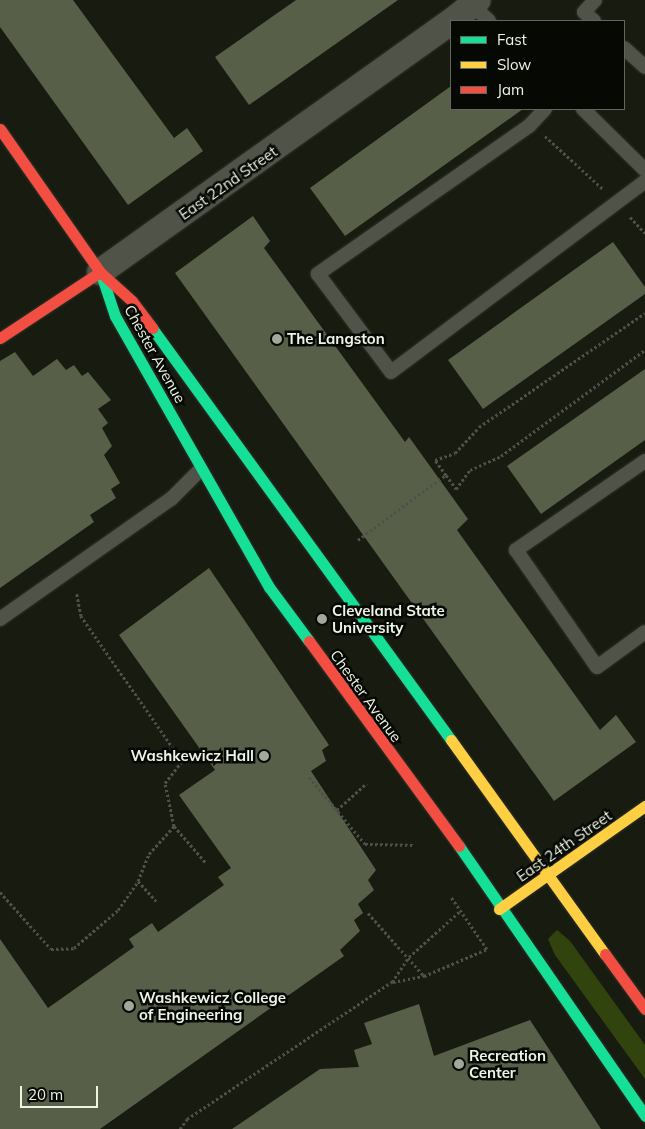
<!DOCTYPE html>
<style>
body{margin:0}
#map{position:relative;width:645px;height:1129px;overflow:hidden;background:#181c10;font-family:Mulish,sans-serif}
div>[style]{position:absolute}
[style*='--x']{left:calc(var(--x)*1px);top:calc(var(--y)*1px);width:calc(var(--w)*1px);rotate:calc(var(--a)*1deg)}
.green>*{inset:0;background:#32440d}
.building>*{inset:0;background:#575f49}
.path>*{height:3px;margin-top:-1.5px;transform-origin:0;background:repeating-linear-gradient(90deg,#4e5149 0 2.5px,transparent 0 5px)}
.roads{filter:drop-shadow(0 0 1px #32342c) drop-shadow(0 0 1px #32342c)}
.lane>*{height:14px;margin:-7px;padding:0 7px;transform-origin:7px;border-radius:7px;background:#4f5348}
.street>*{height:26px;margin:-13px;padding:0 13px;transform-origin:13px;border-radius:13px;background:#4f5348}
.fast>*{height:11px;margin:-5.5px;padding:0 5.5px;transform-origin:5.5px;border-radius:5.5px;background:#16e098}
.slow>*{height:11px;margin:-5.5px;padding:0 5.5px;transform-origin:5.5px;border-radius:5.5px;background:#ffcf43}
.jam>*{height:11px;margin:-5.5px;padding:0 5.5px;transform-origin:5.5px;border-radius:5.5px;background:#f24e42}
.dots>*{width:14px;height:14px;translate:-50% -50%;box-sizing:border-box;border:2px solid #060903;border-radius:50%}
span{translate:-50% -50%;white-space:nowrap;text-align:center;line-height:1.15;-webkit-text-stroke:5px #060903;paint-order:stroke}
.street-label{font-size:15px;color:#edf4e5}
.poi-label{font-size:15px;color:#edf4e5;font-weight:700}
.left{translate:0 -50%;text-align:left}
.right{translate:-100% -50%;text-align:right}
.legend{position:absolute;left:450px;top:20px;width:175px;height:90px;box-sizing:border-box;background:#060903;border:1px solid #62675d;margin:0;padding:6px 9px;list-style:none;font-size:15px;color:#edf4e5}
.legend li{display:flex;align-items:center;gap:10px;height:25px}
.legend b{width:25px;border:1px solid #62675d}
.scale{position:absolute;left:20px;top:1086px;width:78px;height:22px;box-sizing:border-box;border:2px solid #edf4e5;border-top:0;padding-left:6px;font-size:15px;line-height:18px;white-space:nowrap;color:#edf4e5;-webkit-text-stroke:4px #060903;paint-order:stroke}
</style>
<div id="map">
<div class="green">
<div style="clip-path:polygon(557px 930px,570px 941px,645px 1045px,645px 1079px,555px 955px,548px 939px)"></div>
</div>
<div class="building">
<div style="clip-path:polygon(0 0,73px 0,174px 138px,187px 128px,203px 151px,128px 205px,0 27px)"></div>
<div style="clip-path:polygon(296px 0,398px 0,249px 105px,215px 57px)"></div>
<div style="clip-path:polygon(451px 86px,451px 109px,523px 109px,345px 236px,310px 188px)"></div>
<div style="clip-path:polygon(253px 216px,270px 241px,264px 248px,405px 442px,409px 437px,468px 519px,457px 530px,600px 730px,616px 715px,636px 742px,554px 801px,175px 273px)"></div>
<div style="clip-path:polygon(613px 242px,645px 287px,645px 294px,483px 409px,448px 360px)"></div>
<div style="clip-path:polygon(15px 352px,33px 376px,57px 359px,66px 370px,74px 365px,82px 376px,88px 372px,111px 400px,98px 409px,108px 423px,102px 428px,112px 446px,104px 455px,120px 483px,111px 489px,116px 498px,90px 515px,94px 522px,0 588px,0 361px)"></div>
<div style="clip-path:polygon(645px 369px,645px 440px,541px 514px,507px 466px)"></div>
<div style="clip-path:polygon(209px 568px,329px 745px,322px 750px,326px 761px,311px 771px,376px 870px,368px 880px,374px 890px,358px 904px,363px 913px,354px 920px,360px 931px,340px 950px,344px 956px,100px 1129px,0 1129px,0 939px,48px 1008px,134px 947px,129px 939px,152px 923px,158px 932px,224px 885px,218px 877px,231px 868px,179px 795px,215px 770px,119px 635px)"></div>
<div style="clip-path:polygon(419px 1004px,434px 1056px,530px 1020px,601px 1129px,232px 1129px,320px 1069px,359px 1067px,354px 1050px,372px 1044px,364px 1023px)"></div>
</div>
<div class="path">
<div style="--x:545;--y:136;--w:79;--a:42.4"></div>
<div style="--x:630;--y:217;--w:22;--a:47"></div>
<div style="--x:446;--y:475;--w:17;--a:54"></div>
<div style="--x:456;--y:489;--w:24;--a:-54"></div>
<div style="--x:470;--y:470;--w:34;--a:-24"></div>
<div style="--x:501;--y:456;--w:179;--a:-36.4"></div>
<div style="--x:358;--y:540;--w:109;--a:-36.5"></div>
<div style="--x:446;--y:475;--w:19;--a:-126"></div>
<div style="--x:435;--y:460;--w:21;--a:-19"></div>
<div style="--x:455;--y:453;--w:35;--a:-47"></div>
<div style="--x:479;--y:427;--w:201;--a:-34.5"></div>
<div style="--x:309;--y:777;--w:87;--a:50.1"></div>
<div style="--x:365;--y:844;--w:48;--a:1.2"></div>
<div style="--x:337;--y:810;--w:40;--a:-42"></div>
<div style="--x:174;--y:826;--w:49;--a:49.1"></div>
<div style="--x:138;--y:881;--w:27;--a:48"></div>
<div style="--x:0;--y:892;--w:76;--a:48.2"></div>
<div style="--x:51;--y:949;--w:23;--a:-2"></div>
<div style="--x:74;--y:948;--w:58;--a:-40.8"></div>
<div style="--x:118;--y:910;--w:35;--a:-55"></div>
<div style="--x:138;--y:881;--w:29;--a:-68"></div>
<div style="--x:149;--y:854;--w:38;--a:-48"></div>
<div style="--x:174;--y:826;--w:44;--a:-101.8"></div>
<div style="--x:165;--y:783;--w:28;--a:-52"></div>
<div style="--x:182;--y:761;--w:177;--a:-124.9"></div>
<div style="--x:81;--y:616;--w:25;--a:-101"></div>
<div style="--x:368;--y:913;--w:84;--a:48.4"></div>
<div style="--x:393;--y:982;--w:32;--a:-11"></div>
<div style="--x:424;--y:976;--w:69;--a:-23.2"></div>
<div style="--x:487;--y:949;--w:63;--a:-124.7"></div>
<div style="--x:180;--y:1129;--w:12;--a:-55"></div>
<div style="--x:187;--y:1119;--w:247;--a:-33.8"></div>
<div style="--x:392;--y:982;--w:30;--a:-56"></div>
<div style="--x:409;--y:957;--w:69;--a:-42"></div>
</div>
<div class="roads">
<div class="lane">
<div style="--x:472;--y:5;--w:23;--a:43"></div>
<div style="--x:594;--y:21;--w:13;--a:-138"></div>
<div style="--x:584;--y:12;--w:16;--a:-47"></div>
<div style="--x:624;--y:48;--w:28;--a:42"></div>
<div style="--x:545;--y:109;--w:23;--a:133"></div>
<div style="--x:529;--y:126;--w:258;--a:145"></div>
<div style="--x:318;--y:274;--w:122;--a:53.3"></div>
<div style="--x:391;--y:372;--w:318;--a:-36.9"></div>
<div style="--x:583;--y:109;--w:87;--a:44.5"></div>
<div style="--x:645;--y:461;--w:157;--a:145.4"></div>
<div style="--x:516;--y:550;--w:142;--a:55.3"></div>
<div style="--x:597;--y:667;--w:59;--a:-36.1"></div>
<div style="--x:0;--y:619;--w:209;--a:-35.1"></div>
<div style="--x:171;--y:499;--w:42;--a:-45"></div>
</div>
<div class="street">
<div style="--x:452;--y:21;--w:33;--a:-39"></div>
<div style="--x:100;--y:272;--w:431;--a:-35.5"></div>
</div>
<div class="fast">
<div style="--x:101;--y:274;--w:44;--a:71.6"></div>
<div style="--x:115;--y:316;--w:312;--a:60.4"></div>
<div style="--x:269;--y:587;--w:67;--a:53.5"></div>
<div style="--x:152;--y:328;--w:509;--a:54.03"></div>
<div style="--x:459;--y:846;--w:328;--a:55.4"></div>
</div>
<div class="slow">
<div style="--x:451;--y:740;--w:264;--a:54.3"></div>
<div style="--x:499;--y:909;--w:179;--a:-35.2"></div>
</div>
<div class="jam">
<div style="--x:0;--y:129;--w:174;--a:55"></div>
<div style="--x:100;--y:272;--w:43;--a:42.2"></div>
<div style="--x:132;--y:301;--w:34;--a:53"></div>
<div style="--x:0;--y:338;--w:120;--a:-33.4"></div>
<div style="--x:309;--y:641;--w:254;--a:53.8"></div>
<div style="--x:605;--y:954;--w:68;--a:54"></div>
</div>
</div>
<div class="dots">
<div style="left:277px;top:339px;background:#a2a89a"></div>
<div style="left:322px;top:619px;background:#a2a89a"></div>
<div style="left:264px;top:756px;background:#a2a89a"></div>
<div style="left:129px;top:1006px;background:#a2a89a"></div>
<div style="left:459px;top:1064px;background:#a2a89a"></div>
</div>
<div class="street-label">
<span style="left:228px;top:183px;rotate:-35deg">East 22nd Street</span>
<span style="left:155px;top:354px;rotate:61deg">Chester Avenue</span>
<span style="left:366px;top:696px;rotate:54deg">Chester Avenue</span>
<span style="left:564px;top:846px;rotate:-35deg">East 24th Street</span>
</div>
<div class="poi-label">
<span class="left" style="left:287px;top:339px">The Langston</span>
<span class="left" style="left:332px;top:619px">Cleveland State<br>University</span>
<span class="right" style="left:254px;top:756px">Washkewicz Hall</span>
<span class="left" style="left:139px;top:1006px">Washkewicz College<br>of Engineering</span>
<span class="left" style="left:469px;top:1064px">Recreation<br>Center</span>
</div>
<ul class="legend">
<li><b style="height:6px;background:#16e098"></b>Fast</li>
<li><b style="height:6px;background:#ffcf43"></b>Slow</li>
<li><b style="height:6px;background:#f24e42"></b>Jam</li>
</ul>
<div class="scale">20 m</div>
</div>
